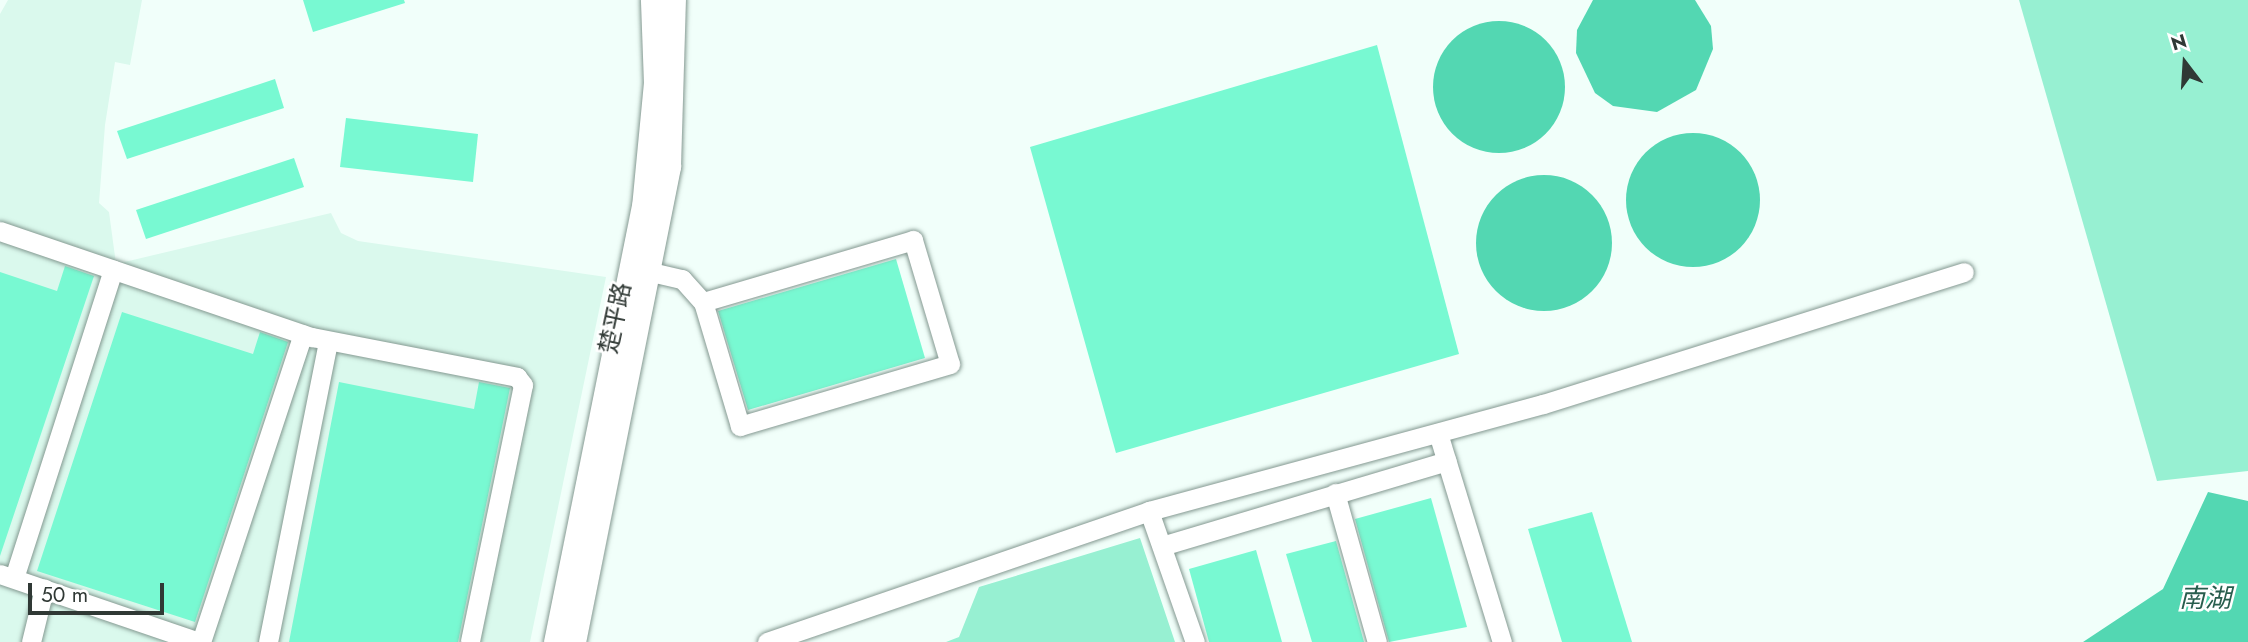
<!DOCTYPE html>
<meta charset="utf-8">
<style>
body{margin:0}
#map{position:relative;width:2248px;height:642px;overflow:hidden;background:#f1fffa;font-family:Jost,"Noto Sans SC",sans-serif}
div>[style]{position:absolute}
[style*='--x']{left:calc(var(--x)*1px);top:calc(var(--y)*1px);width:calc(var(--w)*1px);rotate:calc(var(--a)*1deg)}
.built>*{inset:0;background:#daf9ed}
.green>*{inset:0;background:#97f0d2}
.water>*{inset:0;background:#53d7b2}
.round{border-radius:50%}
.building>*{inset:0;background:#78f9d2}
.roads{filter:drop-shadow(0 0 2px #849991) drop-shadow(0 0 2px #849991)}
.minor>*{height:19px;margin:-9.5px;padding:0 9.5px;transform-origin:9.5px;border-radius:9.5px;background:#fff}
.major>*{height:23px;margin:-11.5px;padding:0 11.5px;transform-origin:11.5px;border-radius:11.5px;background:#fff}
span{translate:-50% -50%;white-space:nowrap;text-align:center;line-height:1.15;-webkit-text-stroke:5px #fff;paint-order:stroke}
.street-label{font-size:24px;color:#303935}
.water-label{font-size:26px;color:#285d4d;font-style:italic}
.north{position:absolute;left:2150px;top:28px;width:70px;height:70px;-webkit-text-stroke:5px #fff;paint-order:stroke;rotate:343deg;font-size:19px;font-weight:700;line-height:28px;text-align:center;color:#303935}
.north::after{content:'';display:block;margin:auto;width:24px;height:32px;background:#303935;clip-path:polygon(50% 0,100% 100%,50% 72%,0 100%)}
.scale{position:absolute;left:28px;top:583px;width:136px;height:32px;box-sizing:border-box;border:4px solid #303935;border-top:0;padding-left:9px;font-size:21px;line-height:24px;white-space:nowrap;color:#303935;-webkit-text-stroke:5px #fff;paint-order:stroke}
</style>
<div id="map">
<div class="built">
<div style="clip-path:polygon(8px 0,142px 0,130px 65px,115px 62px,105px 125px,99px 203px,109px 212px,116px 264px,331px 213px,341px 233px,358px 241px,606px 277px,530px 642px,0 642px,0 14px)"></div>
</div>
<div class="green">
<div style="clip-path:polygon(2019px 0,2248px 0,2248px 471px,2157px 481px)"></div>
<div style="clip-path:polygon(1140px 538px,1175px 642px,946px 642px,959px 637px,979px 587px)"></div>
</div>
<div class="water">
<div style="clip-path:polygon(1593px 0,1695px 0,1711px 26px,1713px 49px,1696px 90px,1657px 112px,1613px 106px,1595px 93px,1576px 53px,1577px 30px)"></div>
<div class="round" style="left:1433px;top:21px;width:132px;height:132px"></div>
<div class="round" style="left:1626px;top:133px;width:134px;height:134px"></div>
<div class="round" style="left:1476px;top:175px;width:136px;height:136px"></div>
<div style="clip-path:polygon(2208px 492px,2248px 501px,2248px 642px,2083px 642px,2163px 589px)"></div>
</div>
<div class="building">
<div style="clip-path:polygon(303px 0,404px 0,405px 3px,313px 32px)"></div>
<div style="clip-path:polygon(1377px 45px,1459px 354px,1116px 453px,1030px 147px)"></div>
<div style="clip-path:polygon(275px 79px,284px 108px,127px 159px,117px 131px)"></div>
<div style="clip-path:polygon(346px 118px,478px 134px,473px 182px,340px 167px)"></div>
<div style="clip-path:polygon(294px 158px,304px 187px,146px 239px,136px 210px)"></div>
<div style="clip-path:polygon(896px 259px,925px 358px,748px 410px,718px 311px)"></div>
<div style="clip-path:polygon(65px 266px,94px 276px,0 556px,0 272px,57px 291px)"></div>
<div style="clip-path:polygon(122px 312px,253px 354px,260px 332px,288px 342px,195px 622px,37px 571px)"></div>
<div style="clip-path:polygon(339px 382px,474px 409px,479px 382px,510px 388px,458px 642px,289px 642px)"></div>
<div style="clip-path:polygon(1431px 498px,1467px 627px,1389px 642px,1355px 519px)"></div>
<div style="clip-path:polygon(1592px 512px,1632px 642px,1562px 642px,1528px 529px)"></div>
<div style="clip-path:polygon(1336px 541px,1364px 642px,1312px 642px,1286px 554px)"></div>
<div style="clip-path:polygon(1256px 550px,1282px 642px,1209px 642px,1189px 569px)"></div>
</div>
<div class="roads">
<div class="minor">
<div style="--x:0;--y:231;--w:330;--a:18.8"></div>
<div style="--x:312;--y:337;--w:209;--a:11"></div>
<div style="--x:517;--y:377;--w:10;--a:53"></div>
<div style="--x:523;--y:385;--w:262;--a:101.7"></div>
<div style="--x:913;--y:240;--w:129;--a:73.4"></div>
<div style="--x:950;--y:364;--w:219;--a:163.6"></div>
<div style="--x:740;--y:426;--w:129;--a:-106.6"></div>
<div style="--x:703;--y:302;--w:219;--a:-16.4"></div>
<div style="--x:651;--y:272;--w:32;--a:13"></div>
<div style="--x:682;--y:279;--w:31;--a:48"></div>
<div style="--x:1438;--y:433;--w:219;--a:73"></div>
<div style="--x:1335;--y:493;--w:155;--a:74.3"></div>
<div style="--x:1149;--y:511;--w:139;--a:70.7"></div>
<div style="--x:1162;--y:546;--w:297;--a:-16.6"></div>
<div style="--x:0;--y:574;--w:210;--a:18.9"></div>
<div style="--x:14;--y:578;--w:324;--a:-72.2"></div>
<div style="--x:31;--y:642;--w:55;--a:-76.2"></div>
<div style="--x:201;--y:642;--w:324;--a:-71.7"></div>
<div style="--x:268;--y:642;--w:306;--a:-78.7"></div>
<div style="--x:767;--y:642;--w:404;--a:-18.9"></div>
<div style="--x:1149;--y:511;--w:408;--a:-15.2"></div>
<div style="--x:1543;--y:404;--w:441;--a:-17.4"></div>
</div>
<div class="major">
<div style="--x:555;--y:642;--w:444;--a:-78.6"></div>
<div style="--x:643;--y:207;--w:125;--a:-84.5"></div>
<div style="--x:655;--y:83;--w:83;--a:-92.1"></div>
<div style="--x:574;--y:642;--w:485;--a:-78.7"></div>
<div style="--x:669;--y:166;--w:166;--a:-88.3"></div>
</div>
</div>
<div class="street-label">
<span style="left:615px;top:318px;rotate:-78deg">楚平路</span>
</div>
<div class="water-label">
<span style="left:2205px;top:599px">南湖</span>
</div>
<div class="north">N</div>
<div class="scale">50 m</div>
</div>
